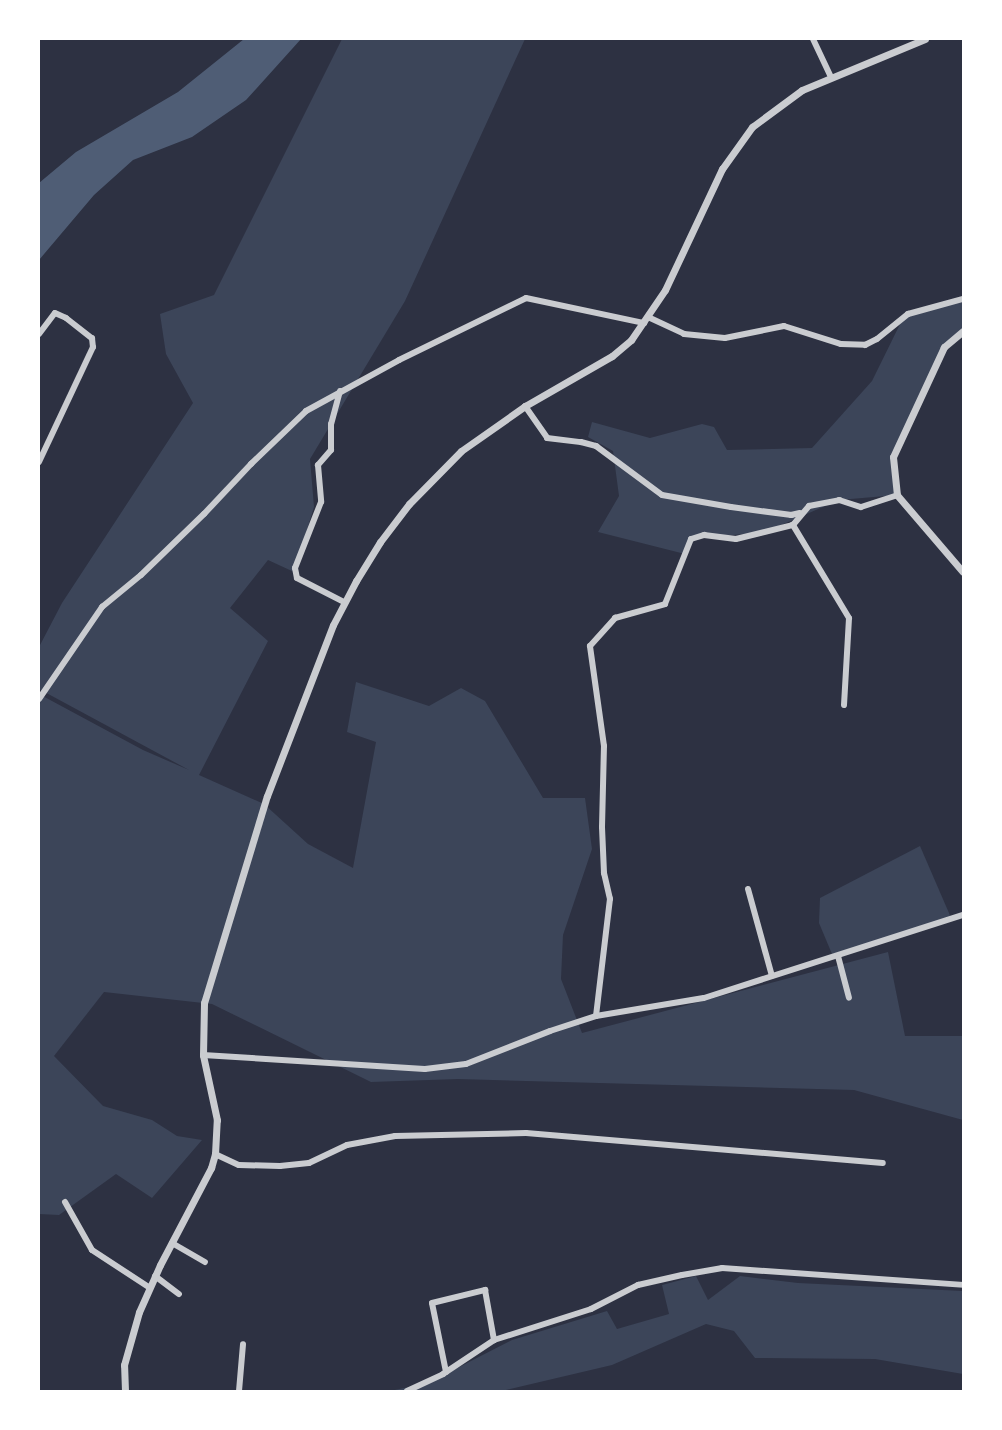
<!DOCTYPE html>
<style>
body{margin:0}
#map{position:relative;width:1002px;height:1430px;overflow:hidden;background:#2d3142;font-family:Montserrat,sans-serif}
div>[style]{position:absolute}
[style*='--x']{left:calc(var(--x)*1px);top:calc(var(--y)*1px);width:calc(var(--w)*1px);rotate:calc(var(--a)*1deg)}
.green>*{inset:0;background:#3c4559}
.water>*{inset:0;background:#4f5d75}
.minor>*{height:6px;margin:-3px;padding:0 3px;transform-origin:3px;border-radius:3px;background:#caccd0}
.tertiary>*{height:7px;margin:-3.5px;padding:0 3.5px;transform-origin:3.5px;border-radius:3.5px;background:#caccd0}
span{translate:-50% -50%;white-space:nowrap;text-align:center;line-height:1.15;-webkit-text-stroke:6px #fff;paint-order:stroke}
.frame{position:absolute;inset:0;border:40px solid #fff;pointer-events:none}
</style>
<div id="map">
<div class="green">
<div style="clip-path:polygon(342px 39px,525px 39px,405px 301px,310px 459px,314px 507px,294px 572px,268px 560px,230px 608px,268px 641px,199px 775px,264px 804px,308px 844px,353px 868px,376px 742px,347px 732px,356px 682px,429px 706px,461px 688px,485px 701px,543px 798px,585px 798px,592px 849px,563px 935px,561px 979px,582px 1033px,888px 952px,905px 1036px,963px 1036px,963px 1120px,854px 1090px,458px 1079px,371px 1082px,212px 1004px,104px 992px,54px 1056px,103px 1106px,152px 1120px,177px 1136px,202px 1140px,152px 1198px,116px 1174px,59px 1215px,39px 1214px,39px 694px,143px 750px,189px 770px,39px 689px,39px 647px,62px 603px,193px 403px,166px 354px,160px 314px,214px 295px)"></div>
<div style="clip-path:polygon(963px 299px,963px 335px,944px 347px,893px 457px,897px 495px,839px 500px,765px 532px,692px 539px,685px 554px,598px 532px,619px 496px,613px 451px,588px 437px,592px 422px,650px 438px,702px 424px,714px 427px,727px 450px,812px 448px,872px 381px,903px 318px)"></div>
<div style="clip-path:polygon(920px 846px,952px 920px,832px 954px,819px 923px,820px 898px)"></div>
<div style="clip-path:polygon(696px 1276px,708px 1300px,740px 1276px,798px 1283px,963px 1291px,963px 1374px,875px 1359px,755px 1358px,734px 1331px,706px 1324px,612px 1365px,502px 1391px,390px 1391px,428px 1383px,512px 1340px,607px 1311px,617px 1329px,669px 1314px,662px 1285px)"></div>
</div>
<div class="water">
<div style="clip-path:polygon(244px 39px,301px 39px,246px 100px,192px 137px,133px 160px,94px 195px,39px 260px,39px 183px,76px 152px,178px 92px)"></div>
</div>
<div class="minor">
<div style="--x:813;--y:39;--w:42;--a:64.7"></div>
<div style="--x:648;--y:317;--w:40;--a:25"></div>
<div style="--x:684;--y:334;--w:41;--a:5.6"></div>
<div style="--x:725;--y:338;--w:60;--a:-11.5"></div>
<div style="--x:784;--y:326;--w:60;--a:17.5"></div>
<div style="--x:841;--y:344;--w:24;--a:2"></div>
<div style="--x:865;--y:345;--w:13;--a:-27"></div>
<div style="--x:877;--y:339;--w:40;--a:-39"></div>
<div style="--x:908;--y:314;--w:57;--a:-15.3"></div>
<div style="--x:39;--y:334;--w:26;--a:-53"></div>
<div style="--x:55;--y:313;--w:12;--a:24"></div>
<div style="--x:66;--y:318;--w:33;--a:38"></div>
<div style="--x:92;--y:338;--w:9;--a:84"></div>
<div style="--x:93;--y:347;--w:127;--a:115.2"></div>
<div style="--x:340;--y:391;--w:34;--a:105"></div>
<div style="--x:331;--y:424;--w:26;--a:90"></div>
<div style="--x:331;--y:450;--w:20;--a:131"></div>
<div style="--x:318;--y:465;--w:37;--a:85"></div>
<div style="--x:321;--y:502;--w:71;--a:111.5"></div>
<div style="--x:295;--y:568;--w:10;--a:79"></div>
<div style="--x:297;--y:578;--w:53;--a:27.1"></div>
<div style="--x:525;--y:406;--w:39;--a:55"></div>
<div style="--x:547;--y:438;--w:34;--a:7"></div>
<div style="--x:581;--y:442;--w:16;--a:15"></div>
<div style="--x:596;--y:446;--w:82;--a:36.6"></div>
<div style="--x:662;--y:495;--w:70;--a:9.9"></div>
<div style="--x:731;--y:507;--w:61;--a:7.6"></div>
<div style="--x:791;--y:515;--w:9;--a:-13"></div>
<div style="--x:39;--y:699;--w:112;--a:-55.6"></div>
<div style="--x:102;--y:607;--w:50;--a:-39.4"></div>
<div style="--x:141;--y:575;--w:88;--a:-44.1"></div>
<div style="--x:204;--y:514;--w:69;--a:-46.8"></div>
<div style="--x:251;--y:464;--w:76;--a:-43.9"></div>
<div style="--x:306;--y:411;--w:106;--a:-28.7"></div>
<div style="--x:399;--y:360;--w:141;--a:-26"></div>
<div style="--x:526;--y:298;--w:121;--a:12"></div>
<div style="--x:844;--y:705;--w:87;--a:-86.7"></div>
<div style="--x:849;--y:618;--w:109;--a:-121.1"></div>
<div style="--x:793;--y:525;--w:25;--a:-50"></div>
<div style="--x:809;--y:506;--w:31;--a:-11"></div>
<div style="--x:839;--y:500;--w:23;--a:18"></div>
<div style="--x:861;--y:507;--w:38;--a:-18"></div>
<div style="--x:748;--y:889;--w:90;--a:74.6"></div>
<div style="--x:838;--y:956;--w:43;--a:75.3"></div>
<div style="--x:596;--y:1016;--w:118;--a:-83.2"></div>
<div style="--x:610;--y:899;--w:27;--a:-103"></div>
<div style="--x:604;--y:873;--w:46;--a:-92.5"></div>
<div style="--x:602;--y:827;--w:81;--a:-88.6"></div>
<div style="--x:604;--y:746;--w:101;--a:-98"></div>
<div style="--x:590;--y:646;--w:38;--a:-48"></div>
<div style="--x:615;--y:618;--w:52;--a:-15.6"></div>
<div style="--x:665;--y:604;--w:70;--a:-68.2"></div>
<div style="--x:691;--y:539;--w:14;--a:-17"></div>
<div style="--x:704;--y:535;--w:32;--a:7"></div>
<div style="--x:736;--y:539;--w:59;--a:-13.8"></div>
<div style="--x:203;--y:1055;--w:222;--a:3.6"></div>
<div style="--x:425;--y:1069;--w:41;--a:-7"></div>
<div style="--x:466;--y:1064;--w:90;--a:-21.4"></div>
<div style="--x:550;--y:1031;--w:48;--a:-18.1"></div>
<div style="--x:596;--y:1016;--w:109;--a:-9.5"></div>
<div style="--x:704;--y:998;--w:272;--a:-17.8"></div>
<div style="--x:215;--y:1154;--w:26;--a:25"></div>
<div style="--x:239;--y:1165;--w:41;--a:1.4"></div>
<div style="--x:280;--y:1166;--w:29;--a:-6"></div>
<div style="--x:309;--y:1163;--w:42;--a:-25.3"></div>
<div style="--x:347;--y:1145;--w:49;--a:-10.6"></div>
<div style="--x:395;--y:1136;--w:131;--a:-1.3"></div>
<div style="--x:526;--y:1133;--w:358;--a:4.8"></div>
<div style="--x:65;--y:1202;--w:55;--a:60.6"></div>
<div style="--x:92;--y:1250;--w:69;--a:33.2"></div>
<div style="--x:172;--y:1243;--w:38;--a:30"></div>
<div style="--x:155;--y:1276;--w:30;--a:37"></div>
<div style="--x:446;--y:1372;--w:70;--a:-101.5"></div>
<div style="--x:432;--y:1303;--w:55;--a:-13.8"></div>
<div style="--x:485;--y:1290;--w:51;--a:79.8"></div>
<div style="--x:239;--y:1391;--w:47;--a:-85.1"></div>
<div style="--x:407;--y:1391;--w:40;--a:-25"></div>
<div style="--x:443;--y:1374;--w:61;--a:-33.7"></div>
<div style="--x:494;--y:1340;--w:102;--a:-17.7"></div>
<div style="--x:591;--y:1309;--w:53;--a:-27.1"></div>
<div style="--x:638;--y:1285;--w:45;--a:-12.8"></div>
<div style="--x:682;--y:1275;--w:41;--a:-9.9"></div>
<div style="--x:722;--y:1268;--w:242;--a:4"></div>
</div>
<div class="tertiary">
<div style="--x:963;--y:331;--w:25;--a:140"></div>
<div style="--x:944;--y:347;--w:121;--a:114.9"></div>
<div style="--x:893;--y:457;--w:38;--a:84"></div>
<div style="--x:897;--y:495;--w:101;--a:49.4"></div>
<div style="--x:125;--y:1391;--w:26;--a:-92"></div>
<div style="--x:124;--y:1365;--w:55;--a:-74.2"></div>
<div style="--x:139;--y:1312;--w:51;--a:-65.9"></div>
<div style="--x:160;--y:1265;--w:110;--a:-62.3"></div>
<div style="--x:211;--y:1168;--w:15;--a:-74"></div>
<div style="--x:215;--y:1154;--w:34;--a:-87"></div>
<div style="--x:217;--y:1120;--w:66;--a:-102.2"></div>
<div style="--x:203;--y:1055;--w:52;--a:-88.9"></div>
<div style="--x:204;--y:1003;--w:216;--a:-73.1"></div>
<div style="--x:267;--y:796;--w:183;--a:-68.9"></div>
<div style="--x:333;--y:625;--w:50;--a:-62.4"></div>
<div style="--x:356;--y:581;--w:46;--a:-58.4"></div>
<div style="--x:380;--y:542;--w:48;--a:-52.7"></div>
<div style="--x:409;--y:504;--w:74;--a:-45.5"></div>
<div style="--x:461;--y:451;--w:78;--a:-35.1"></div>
<div style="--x:525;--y:406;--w:100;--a:-29.9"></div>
<div style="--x:612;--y:356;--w:25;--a:-40"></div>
<div style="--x:631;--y:340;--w:60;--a:-55.8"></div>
<div style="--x:665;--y:290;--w:134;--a:-64.8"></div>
<div style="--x:722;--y:169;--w:52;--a:-54.5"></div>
<div style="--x:752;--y:127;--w:62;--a:-36.5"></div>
<div style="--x:802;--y:90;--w:133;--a:-22.5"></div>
</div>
<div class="frame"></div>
</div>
